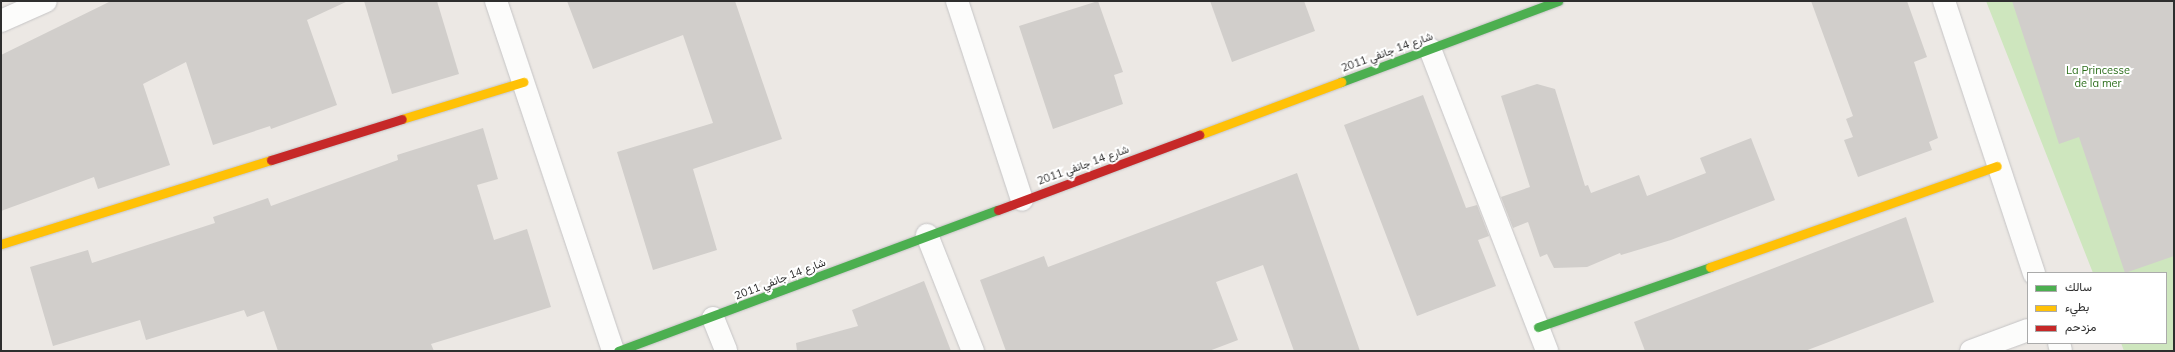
<!DOCTYPE html>
<meta charset="utf-8">
<style>
body{margin:0}
#map{position:relative;width:2175px;height:352px;overflow:hidden;background:#ece8e4;font-family:Mulish,Vazirmatn,sans-serif}
div>[style]{position:absolute}
[style*='--x']{left:calc(var(--x)*1px);top:calc(var(--y)*1px);width:calc(var(--w)*1px);rotate:calc(var(--a)*1deg)}
.green>*{inset:0;background:#cee6be}
.building>*{inset:0;background:#d1cecb}
.roads{filter:drop-shadow(0 0 1px #c5c4c5) drop-shadow(0 0 1px #c5c4c5)}
.street>*{height:22px;margin:-11px;padding:0 11px;transform-origin:11px;border-radius:11px;background:#fcfcfb}
.fast>*{height:9px;margin:-4.5px;padding:0 4.5px;transform-origin:4.5px;border-radius:4.5px;background:#4caf50}
.slow>*{height:9px;margin:-4.5px;padding:0 4.5px;transform-origin:4.5px;border-radius:4.5px;background:#ffc107}
.jam>*{height:9px;margin:-4.5px;padding:0 4.5px;transform-origin:4.5px;border-radius:4.5px;background:#c62828}
span{translate:-50% -50%;white-space:nowrap;text-align:center;line-height:1.15;-webkit-text-stroke:4px #fff;paint-order:stroke}
.street-label{font-size:11px;color:#2e2e2e}
.park-label{font-size:11px;color:#2c6e1b}
.frame{position:absolute;inset:0;border:2px solid #2e2e2e;pointer-events:none}
.legend{position:absolute;left:2027px;top:272px;width:140px;height:72px;box-sizing:border-box;background:#fff;border:1px solid #ababab;margin:0;padding:5px 7px;list-style:none;font-size:12px;color:#2e2e2e}
.legend li{display:flex;align-items:center;gap:8px;height:20px}
.legend b{width:20px;border:1px solid #ababab}
</style>
<div id="map">
<div class="green">
<div style="clip-path:polygon(1986px 1px,2174px 1px,2174px 351px,2124px 351px,2121px 343px,2166px 343px,2166px 273px,2093px 273px)"></div>
</div>
<div class="building">
<div style="clip-path:polygon(111px 1px,348px 1px,307px 20px,337px 105px,271px 129px,270px 126px,213px 145px,186px 62px,143px 84px,170px 165px,98px 189px,94px 177px,1px 211px,1px 55px)"></div>
<div style="clip-path:polygon(364px 1px,437px 1px,459px 74px,392px 94px)"></div>
<div style="clip-path:polygon(567px 1px,735px 1px,782px 139px,693px 169px,717px 250px,653px 270px,617px 152px,713px 123px,683px 35px,593px 69px)"></div>
<div style="clip-path:polygon(1098px 1px,1123px 72px,1114px 75px,1123px 104px,1053px 129px,1019px 26px)"></div>
<div style="clip-path:polygon(1210px 1px,1304px 1px,1315px 31px,1232px 62px)"></div>
<div style="clip-path:polygon(1811px 1px,1907px 1px,1927px 57px,1914px 62px,1938px 138px,1929px 142px,1932px 150px,1858px 177px,1844px 140px,1853px 137px,1846px 119px,1853px 116px)"></div>
<div style="clip-path:polygon(2012px 1px,2174px 1px,2174px 256px,2125px 273px,2079px 137px,2059px 144px)"></div>
<div style="clip-path:polygon(1537px 84px,1555px 89px,1585px 186px,1588px 185px,1591px 193px,1639px 175px,1647px 196px,1706px 173px,1700px 158px,1751px 138px,1775px 200px,1671px 240px,1621px 255px,1620px 253px,1587px 267px,1554px 268px,1547px 254px,1540px 257px,1528px 222px,1513px 228px,1501px 197px,1530px 187px,1501px 96px)"></div>
<div style="clip-path:polygon(1423px 95px,1466px 208px,1477px 205px,1489px 236px,1478px 240px,1496px 286px,1417px 316px,1344px 125px)"></div>
<div style="clip-path:polygon(483px 128px,498px 179px,477px 185px,494px 240px,527px 229px,551px 307px,431px 344px,434px 351px,278px 351px,264px 311px,247px 317px,244px 310px,146px 340px,140px 320px,53px 346px,30px 267px,88px 250px,92px 263px,215px 223px,213px 217px,268px 198px,271px 206px,398px 160px,397px 155px)"></div>
<div style="clip-path:polygon(1297px 173px,1360px 351px,1294px 351px,1263px 265px,1216px 282px,1238px 340px,1209px 351px,1006px 351px,980px 280px,1044px 256px,1048px 267px)"></div>
<div style="clip-path:polygon(1906px 217px,1934px 302px,1805px 351px,1645px 351px,1634px 322px)"></div>
<div style="clip-path:polygon(924px 281px,951px 351px,797px 351px,796px 343px,858px 326px,852px 310px)"></div>
</div>
<div class="roads">
<div class="street">
<div style="--x:496;--y:1;--w:369;--a:71.5"></div>
<div style="--x:957;--y:1;--w:209;--a:71.9"></div>
<div style="--x:1944;--y:1;--w:287;--a:71.7"></div>
<div style="--x:1;--y:21;--w:49;--a:-24"></div>
<div style="--x:1430;--y:49;--w:324;--a:68.8"></div>
<div style="--x:927;--y:235;--w:125;--a:68.4"></div>
<div style="--x:713;--y:318;--w:35;--a:68"></div>
<div style="--x:2059;--y:343;--w:8;--a:76"></div>
<div style="--x:1971;--y:351;--w:61;--a:-20.2"></div>
</div>
<div class="fast">
<div style="--x:1341;--y:82;--w:232;--a:-20.5"></div>
<div style="--x:1538;--y:327;--w:182;--a:-19.2"></div>
<div style="--x:618;--y:351;--w:405;--a:-20.4"></div>
</div>
<div class="slow">
<div style="--x:402;--y:119;--w:127;--a:-17"></div>
<div style="--x:1199;--y:135;--w:152;--a:-20.5"></div>
<div style="--x:1;--y:244;--w:283;--a:-17.3"></div>
<div style="--x:1710;--y:267;--w:304;--a:-19.4"></div>
</div>
<div class="jam">
<div style="--x:271;--y:160;--w:137;--a:-17.4"></div>
<div style="--x:998;--y:210;--w:215;--a:-20.5"></div>
</div>
</div>
<div class="street-label">
<span style="left:1387px;top:52px;rotate:-20deg">شارع 14 جانفي 2011</span>
<span style="left:1083px;top:165px;rotate:-20deg">شارع 14 جانفي 2011</span>
<span style="left:780px;top:279px;rotate:-21deg">شارع 14 جانفي 2011</span>
</div>
<div class="park-label">
<span style="left:2098px;top:77px">La Princesse<br>de la mer</span>
</div>
<div class="frame"></div>
<ul class="legend">
<li><b style="height:5px;background:#4caf50"></b>سالك</li>
<li><b style="height:5px;background:#ffc107"></b>بطيء</li>
<li><b style="height:5px;background:#c62828"></b>مزدحم</li>
</ul>
</div>
